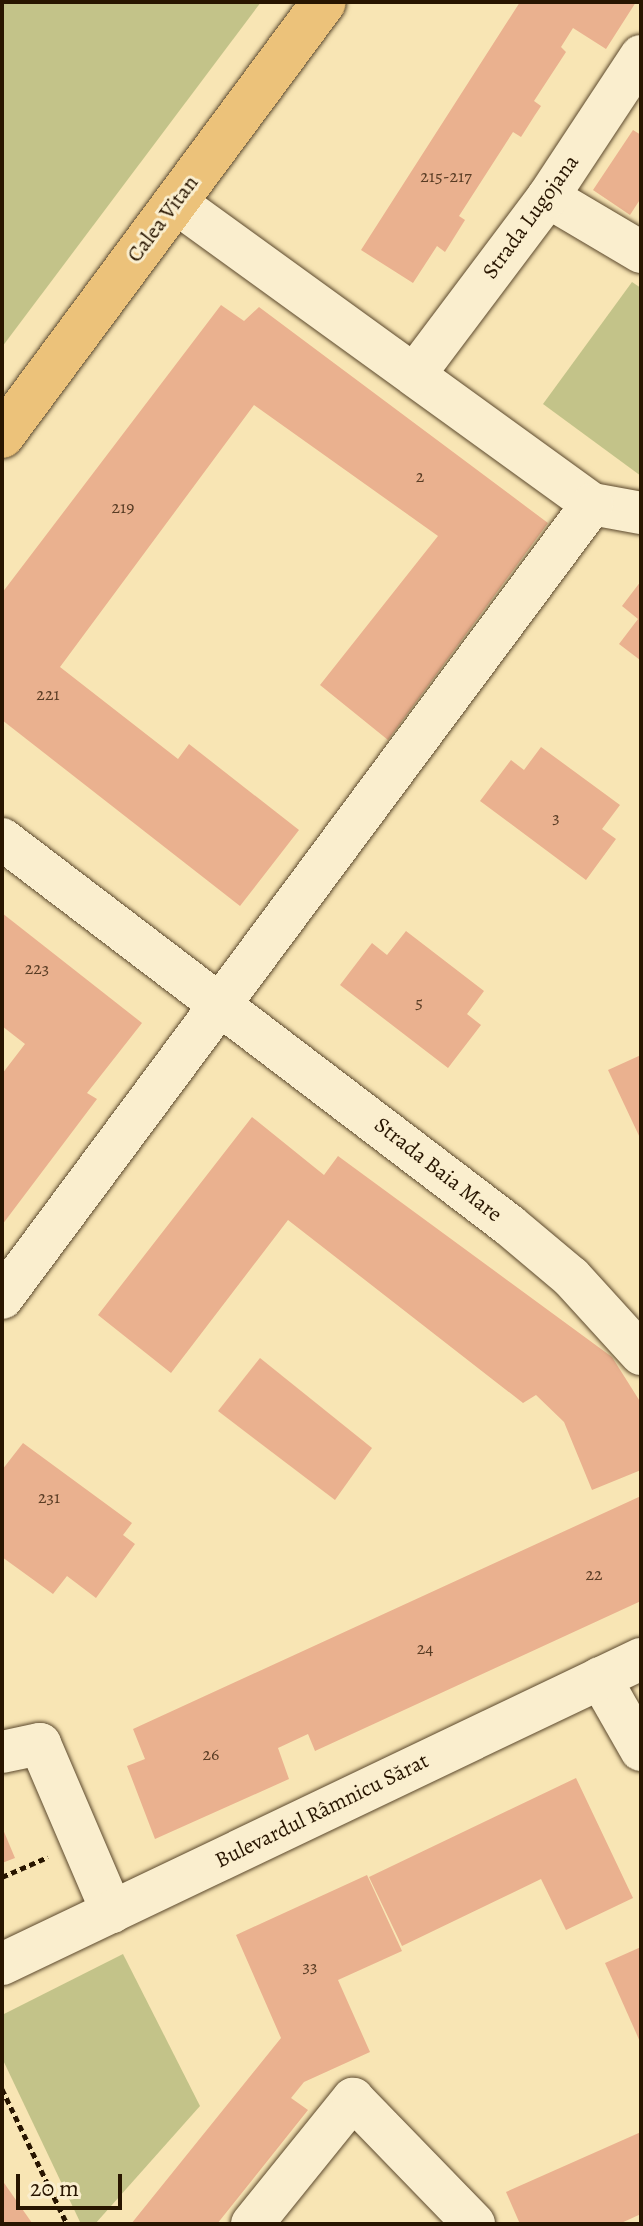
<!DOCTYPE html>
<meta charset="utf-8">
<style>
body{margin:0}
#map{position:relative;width:643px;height:2226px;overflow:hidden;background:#f8e5b4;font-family:Alegreya,serif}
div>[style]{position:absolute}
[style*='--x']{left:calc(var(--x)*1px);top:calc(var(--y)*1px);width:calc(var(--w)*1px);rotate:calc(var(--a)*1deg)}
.green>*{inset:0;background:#c3c389}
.building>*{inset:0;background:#eab18f}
.path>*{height:5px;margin-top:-2.5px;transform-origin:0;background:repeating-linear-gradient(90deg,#281500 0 6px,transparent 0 10px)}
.roads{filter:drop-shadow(0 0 2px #5c492d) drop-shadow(0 0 2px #5c492d)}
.minor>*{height:42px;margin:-21px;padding:0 21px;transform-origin:21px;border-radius:21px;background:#faeece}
.major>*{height:44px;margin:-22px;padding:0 22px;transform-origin:22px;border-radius:22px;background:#ecc27a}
span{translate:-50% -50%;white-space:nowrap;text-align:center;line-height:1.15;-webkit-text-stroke:6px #faeece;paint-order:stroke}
.number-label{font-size:18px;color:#583c24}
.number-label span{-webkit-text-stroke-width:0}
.street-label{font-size:22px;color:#281500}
.frame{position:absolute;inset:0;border:4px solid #281500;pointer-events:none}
.scale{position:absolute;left:16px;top:2174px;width:106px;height:36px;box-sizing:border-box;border:4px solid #281500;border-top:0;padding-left:10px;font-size:24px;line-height:28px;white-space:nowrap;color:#281500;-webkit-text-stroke:6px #faeece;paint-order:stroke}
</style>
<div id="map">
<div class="green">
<div style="clip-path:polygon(2px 2px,261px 2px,2px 347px)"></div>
<div style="clip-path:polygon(632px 282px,641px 288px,641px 476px,543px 404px)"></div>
<div style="clip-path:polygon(123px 1954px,200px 2106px,95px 2224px,81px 2224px,2px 2058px,2px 2015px)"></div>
</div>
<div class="building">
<div style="clip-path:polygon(520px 2px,636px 2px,606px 49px,573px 28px,561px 47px,566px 52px,534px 101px,541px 106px,535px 115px,521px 137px,513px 132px,459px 216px,465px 220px,445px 252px,437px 246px,413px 283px,361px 250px)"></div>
<div style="clip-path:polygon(633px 130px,641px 135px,641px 198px,630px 215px,593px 190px)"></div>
<div style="clip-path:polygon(221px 305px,244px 321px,259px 307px,548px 523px,388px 740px,320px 685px,438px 536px,254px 405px,60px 667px,178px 759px,189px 744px,299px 830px,240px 906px,2px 720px,2px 593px)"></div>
<div style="clip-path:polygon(641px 581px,641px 658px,640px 660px,619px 644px,638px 619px,622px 606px)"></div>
<div style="clip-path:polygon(541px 747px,620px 805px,602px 829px,616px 839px,586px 880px,480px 801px,511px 760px,524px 770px)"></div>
<div style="clip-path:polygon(2px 913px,142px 1023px,87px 1093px,97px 1099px,2px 1225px,2px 1074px,25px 1044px,2px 1026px)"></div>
<div style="clip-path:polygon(406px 931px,484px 991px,467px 1014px,481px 1025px,448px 1068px,340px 985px,372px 943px,387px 955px)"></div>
<div style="clip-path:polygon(641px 1055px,641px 1140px,608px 1070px)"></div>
<div style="clip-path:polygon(252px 1117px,324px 1175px,338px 1156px,612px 1357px,641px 1403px,641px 1470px,592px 1490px,564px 1422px,536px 1395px,523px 1403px,288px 1220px,171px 1373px,98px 1315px)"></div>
<div style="clip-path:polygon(260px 1358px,372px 1448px,335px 1500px,218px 1411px)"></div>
<div style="clip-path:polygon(23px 1443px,132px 1523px,123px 1535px,135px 1544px,96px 1598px,67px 1576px,53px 1594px,2px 1557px,2px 1470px)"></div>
<div style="clip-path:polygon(641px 1496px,641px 1601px,315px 1751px,308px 1734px,278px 1748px,289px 1779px,155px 1839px,127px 1766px,145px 1759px,133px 1729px)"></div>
<div style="clip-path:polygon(576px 1778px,633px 1898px,566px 1930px,541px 1879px,402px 1946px,369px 1877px)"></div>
<div style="clip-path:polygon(2px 1827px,15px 1858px,2px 1863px)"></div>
<div style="clip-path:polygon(367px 1875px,402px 1951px,338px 1980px,370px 2052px,304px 2082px,291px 2098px,308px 2110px,217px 2224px,131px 2224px,281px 2038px,236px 1935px)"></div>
<div style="clip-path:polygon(641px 1947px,641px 2044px,605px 1963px)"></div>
<div style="clip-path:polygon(641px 2132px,641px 2214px,619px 2224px,520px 2224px,506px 2192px)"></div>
<div style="clip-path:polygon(2px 2180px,32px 2223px,31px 2224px,2px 2224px)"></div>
</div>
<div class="path">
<div style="--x:2;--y:1877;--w:50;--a:-23.5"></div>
<div style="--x:2;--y:2089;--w:150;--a:64.3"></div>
</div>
<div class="roads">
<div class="minor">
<div style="--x:548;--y:197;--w:108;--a:30.6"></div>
<div style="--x:175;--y:202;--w:515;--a:35.91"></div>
<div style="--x:592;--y:504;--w:50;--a:10.4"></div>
<div style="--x:415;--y:374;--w:221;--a:-53.1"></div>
<div style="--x:548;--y:197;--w:169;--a:-56.6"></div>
<div style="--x:2;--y:839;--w:637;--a:37.28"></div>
<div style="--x:509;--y:1225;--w:81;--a:40"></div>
<div style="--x:571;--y:1277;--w:104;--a:47.7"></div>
<div style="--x:2;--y:1298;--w:989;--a:-53.38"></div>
<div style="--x:600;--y:1678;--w:83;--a:60.3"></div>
<div style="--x:2;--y:1752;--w:39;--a:-12"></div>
<div style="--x:40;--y:1744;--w:183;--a:66.8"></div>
<div style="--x:2;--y:1964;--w:708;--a:-25.52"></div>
<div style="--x:252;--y:2224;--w:161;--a:-51.1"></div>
<div style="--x:353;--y:2099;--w:174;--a:45.9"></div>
</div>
<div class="major">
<div style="--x:2;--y:436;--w:540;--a:-53.43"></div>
</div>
</div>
<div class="number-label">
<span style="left:446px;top:176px">215-217</span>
<span style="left:420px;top:476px">2</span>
<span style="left:123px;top:507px">219</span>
<span style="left:48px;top:694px">221</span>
<span style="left:556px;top:817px">3</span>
<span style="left:37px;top:968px">223</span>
<span style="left:419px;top:1002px">5</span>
<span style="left:49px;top:1497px">231</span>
<span style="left:594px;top:1574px">22</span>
<span style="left:425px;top:1648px">24</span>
<span style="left:211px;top:1754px">26</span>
<span style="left:310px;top:1966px">33</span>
</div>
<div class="street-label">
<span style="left:531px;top:217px;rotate:-54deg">Strada Lugojana</span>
<span style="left:163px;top:219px;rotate:-53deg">Calea Vitan</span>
<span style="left:438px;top:1170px;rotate:38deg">Strada Baia Mare</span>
<span style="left:322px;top:1811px;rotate:-26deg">Bulevardul Râmnicu Sărat</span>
</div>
<div class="frame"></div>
<div class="scale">20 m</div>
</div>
